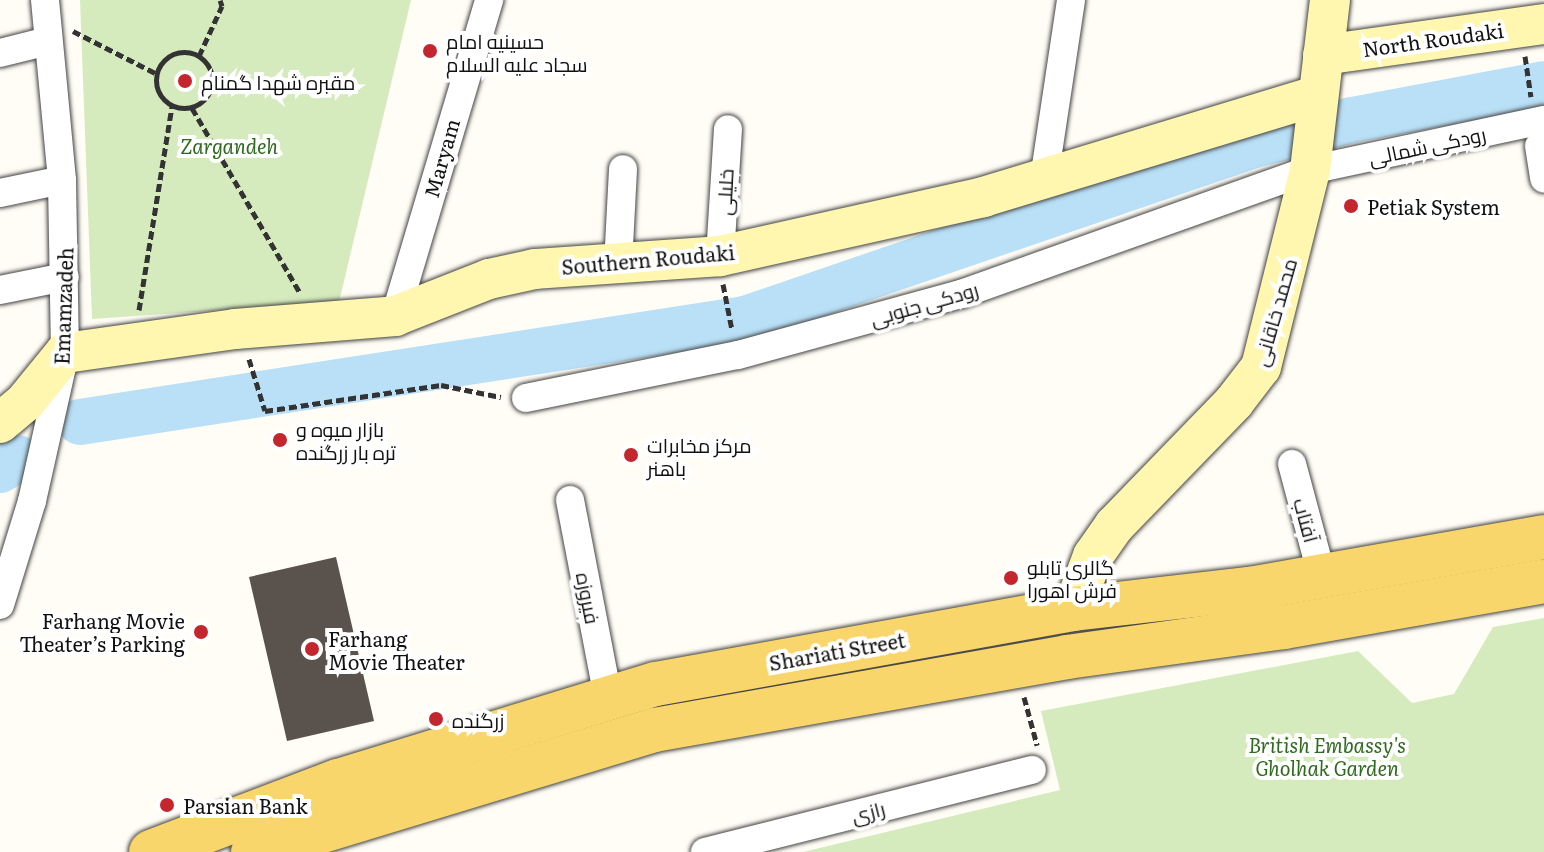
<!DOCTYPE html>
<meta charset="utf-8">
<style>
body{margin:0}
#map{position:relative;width:1544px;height:852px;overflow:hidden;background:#fffdf5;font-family:Literata,Cairo,serif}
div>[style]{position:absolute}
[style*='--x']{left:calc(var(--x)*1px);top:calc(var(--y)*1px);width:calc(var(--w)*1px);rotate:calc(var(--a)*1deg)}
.green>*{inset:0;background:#d5ebbd}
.river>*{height:46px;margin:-23px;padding:0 23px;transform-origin:23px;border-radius:23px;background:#b9e0f7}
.building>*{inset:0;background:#5a524d}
.path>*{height:5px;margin-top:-2.5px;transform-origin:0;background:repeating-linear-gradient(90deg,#333 0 8px,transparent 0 12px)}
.path>.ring{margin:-2.5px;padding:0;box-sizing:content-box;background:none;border:5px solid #333;border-radius:50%}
.roads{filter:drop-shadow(0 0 2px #444) drop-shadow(0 0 2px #444)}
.street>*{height:28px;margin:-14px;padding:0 14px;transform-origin:14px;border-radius:14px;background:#fff}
.secondary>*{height:40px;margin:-20px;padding:0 20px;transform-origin:20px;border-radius:20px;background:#fff6b0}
.primary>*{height:44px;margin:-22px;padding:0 22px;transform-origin:22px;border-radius:22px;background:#f9d66b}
.dots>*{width:22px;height:22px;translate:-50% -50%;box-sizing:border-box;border:4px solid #fff;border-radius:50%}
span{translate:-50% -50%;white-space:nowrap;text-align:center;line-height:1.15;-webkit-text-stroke:8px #fff;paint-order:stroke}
.street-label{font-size:20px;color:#111}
.poi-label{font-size:20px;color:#111}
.left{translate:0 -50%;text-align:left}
.right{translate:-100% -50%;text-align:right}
.park-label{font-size:20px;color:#2f6b1f;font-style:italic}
</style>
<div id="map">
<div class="green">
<div style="clip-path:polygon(80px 0,411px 0,339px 302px,92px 319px)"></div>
<div style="clip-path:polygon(1544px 618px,1544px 852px,803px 852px,1060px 790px,1041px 711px,1358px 651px,1412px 703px,1454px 694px,1493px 627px)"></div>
</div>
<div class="river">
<div style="--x:80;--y:422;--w:673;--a:-8.8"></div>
<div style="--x:745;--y:319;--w:538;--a:-18.87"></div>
<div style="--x:1254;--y:145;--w:101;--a:-14.3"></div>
<div style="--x:1352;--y:120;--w:195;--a:-10.6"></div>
<div style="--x:0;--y:470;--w:22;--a:-32"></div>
</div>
<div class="building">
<div style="clip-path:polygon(336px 557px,374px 721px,287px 741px,249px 577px)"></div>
</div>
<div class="path">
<div style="--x:73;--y:31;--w:94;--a:27.1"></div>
<div class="ring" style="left:156px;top:52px;width:51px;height:51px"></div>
<div style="--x:199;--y:56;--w:55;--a:-65.3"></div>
<div style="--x:222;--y:6;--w:6;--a:-108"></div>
<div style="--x:1525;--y:56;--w:41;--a:81.7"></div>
<div style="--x:192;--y:108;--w:214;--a:59.7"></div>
<div style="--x:723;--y:284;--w:47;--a:78.9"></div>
<div style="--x:139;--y:310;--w:207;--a:-80.8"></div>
<div style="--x:249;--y:359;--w:54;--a:72.9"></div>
<div style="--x:265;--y:411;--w:178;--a:-8.4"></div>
<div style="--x:441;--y:385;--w:61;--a:11.3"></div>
<div style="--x:1024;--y:697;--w:50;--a:74.8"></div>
</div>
<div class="roads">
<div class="street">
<div style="--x:0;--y:53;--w:49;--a:-14"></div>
<div style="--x:1539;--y:146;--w:33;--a:81"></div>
<div style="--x:1044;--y:179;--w:181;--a:-81.4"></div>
<div style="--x:0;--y:193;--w:63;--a:-11.8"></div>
<div style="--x:720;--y:256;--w:127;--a:-86.4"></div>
<div style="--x:618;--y:265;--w:96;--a:-87"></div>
<div style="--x:0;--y:290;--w:66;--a:-11.3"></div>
<div style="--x:395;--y:316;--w:330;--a:-73.4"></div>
<div style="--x:526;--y:398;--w:216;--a:-11.5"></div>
<div style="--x:738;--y:355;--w:231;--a:-15.3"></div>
<div style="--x:961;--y:294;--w:370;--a:-19.6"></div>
<div style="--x:1310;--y:170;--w:239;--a:-12.1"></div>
<div style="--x:1292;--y:464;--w:116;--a:75"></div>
<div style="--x:570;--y:500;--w:201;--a:79.1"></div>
<div style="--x:0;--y:605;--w:109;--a:-72.9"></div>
<div style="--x:32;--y:501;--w:152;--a:-77.4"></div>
<div style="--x:65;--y:353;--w:173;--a:-91"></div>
<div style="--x:62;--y:180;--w:181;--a:-95.4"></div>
<div style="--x:705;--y:852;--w:337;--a:-14.1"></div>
</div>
<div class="secondary">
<div style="--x:1323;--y:55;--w:223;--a:-8"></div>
<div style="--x:0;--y:423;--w:33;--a:-40"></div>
<div style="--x:25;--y:402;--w:63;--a:-50.8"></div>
<div style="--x:65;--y:353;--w:172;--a:-8"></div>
<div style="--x:235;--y:329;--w:161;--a:-4.6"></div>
<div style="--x:395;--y:316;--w:101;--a:-21.5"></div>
<div style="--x:489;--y:279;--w:47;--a:-12.3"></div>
<div style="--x:535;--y:269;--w:185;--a:-4"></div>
<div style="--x:720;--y:256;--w:270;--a:-12.6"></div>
<div style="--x:983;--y:197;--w:348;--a:-16.9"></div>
<div style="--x:1073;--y:609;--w:57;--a:-69.3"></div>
<div style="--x:1093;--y:556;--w:37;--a:-55"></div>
<div style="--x:1114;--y:526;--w:173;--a:-45.9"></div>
<div style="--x:1234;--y:402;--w:44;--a:-52.4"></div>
<div style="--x:1261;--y:367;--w:203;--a:-76"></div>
<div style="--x:1310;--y:170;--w:171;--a:-83.3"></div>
</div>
<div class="primary">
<div style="--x:151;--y:852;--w:200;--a:-20.8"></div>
<div style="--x:338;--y:781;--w:332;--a:-17"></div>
<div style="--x:656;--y:684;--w:424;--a:-10.2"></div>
<div style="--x:1073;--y:609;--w:177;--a:-6.5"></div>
<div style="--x:1249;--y:589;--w:300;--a:-10"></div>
<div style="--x:253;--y:852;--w:419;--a:-16.9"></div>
<div style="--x:654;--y:730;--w:419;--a:-10"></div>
<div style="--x:1067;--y:657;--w:219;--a:-7.9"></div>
<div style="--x:1284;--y:627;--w:264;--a:-10"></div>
</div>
</div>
<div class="dots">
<div style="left:430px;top:51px;background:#c4262e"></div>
<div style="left:185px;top:81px;background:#c4262e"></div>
<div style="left:1351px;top:206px;background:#c4262e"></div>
<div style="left:280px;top:440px;background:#c4262e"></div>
<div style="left:631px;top:455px;background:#c4262e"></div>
<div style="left:1011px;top:578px;background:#c4262e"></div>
<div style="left:201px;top:632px;background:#c4262e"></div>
<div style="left:312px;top:649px;background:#c4262e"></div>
<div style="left:436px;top:719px;background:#c4262e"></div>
<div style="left:167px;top:805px;background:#c4262e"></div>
</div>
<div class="street-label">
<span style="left:1433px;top:39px;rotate:-8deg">North Roudaki</span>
<span style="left:1427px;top:145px;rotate:-12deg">رودکی شمالی</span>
<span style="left:441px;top:158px;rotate:-74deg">Maryam</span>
<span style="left:724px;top:192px;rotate:-87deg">خلیلی</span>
<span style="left:648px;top:259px;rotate:-5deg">Southern Roudaki</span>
<span style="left:924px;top:303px;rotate:-16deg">رودکی جنوبی</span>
<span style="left:63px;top:306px;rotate:-88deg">Emamzadeh</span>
<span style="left:1274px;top:312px;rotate:-74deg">محمد خاقانی</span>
<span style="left:1307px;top:520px;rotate:75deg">آفتاب</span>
<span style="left:589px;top:598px;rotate:79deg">فیروزه</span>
<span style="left:837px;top:651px;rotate:-10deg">Shariati Street</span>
<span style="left:868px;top:811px;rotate:-14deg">رازی</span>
</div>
<div class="poi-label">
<span class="left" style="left:446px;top:52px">حسینیه امام<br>سجاد علیه السلام</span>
<span class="left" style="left:201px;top:81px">مقبره شهدا گمنام</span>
<span class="left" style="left:1367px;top:206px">Petiak System</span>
<span class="left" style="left:296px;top:440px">بازار میوه و<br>تره بار زرگنده</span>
<span class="left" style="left:647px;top:456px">مرکز مخابرات<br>باهنر</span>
<span class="left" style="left:1027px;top:578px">گالری تابلو<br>فرش اهورا</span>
<span class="right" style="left:185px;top:632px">Farhang Movie<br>Theater’s Parking</span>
<span class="left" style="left:328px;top:650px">Farhang<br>Movie Theater</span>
<span class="left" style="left:452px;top:719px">زرگنده</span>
<span class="left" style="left:183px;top:805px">Parsian Bank</span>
</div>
<div class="park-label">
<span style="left:229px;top:145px">Zargandeh</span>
<span style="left:1327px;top:756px">British Embassy's<br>Gholhak Garden</span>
</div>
</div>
